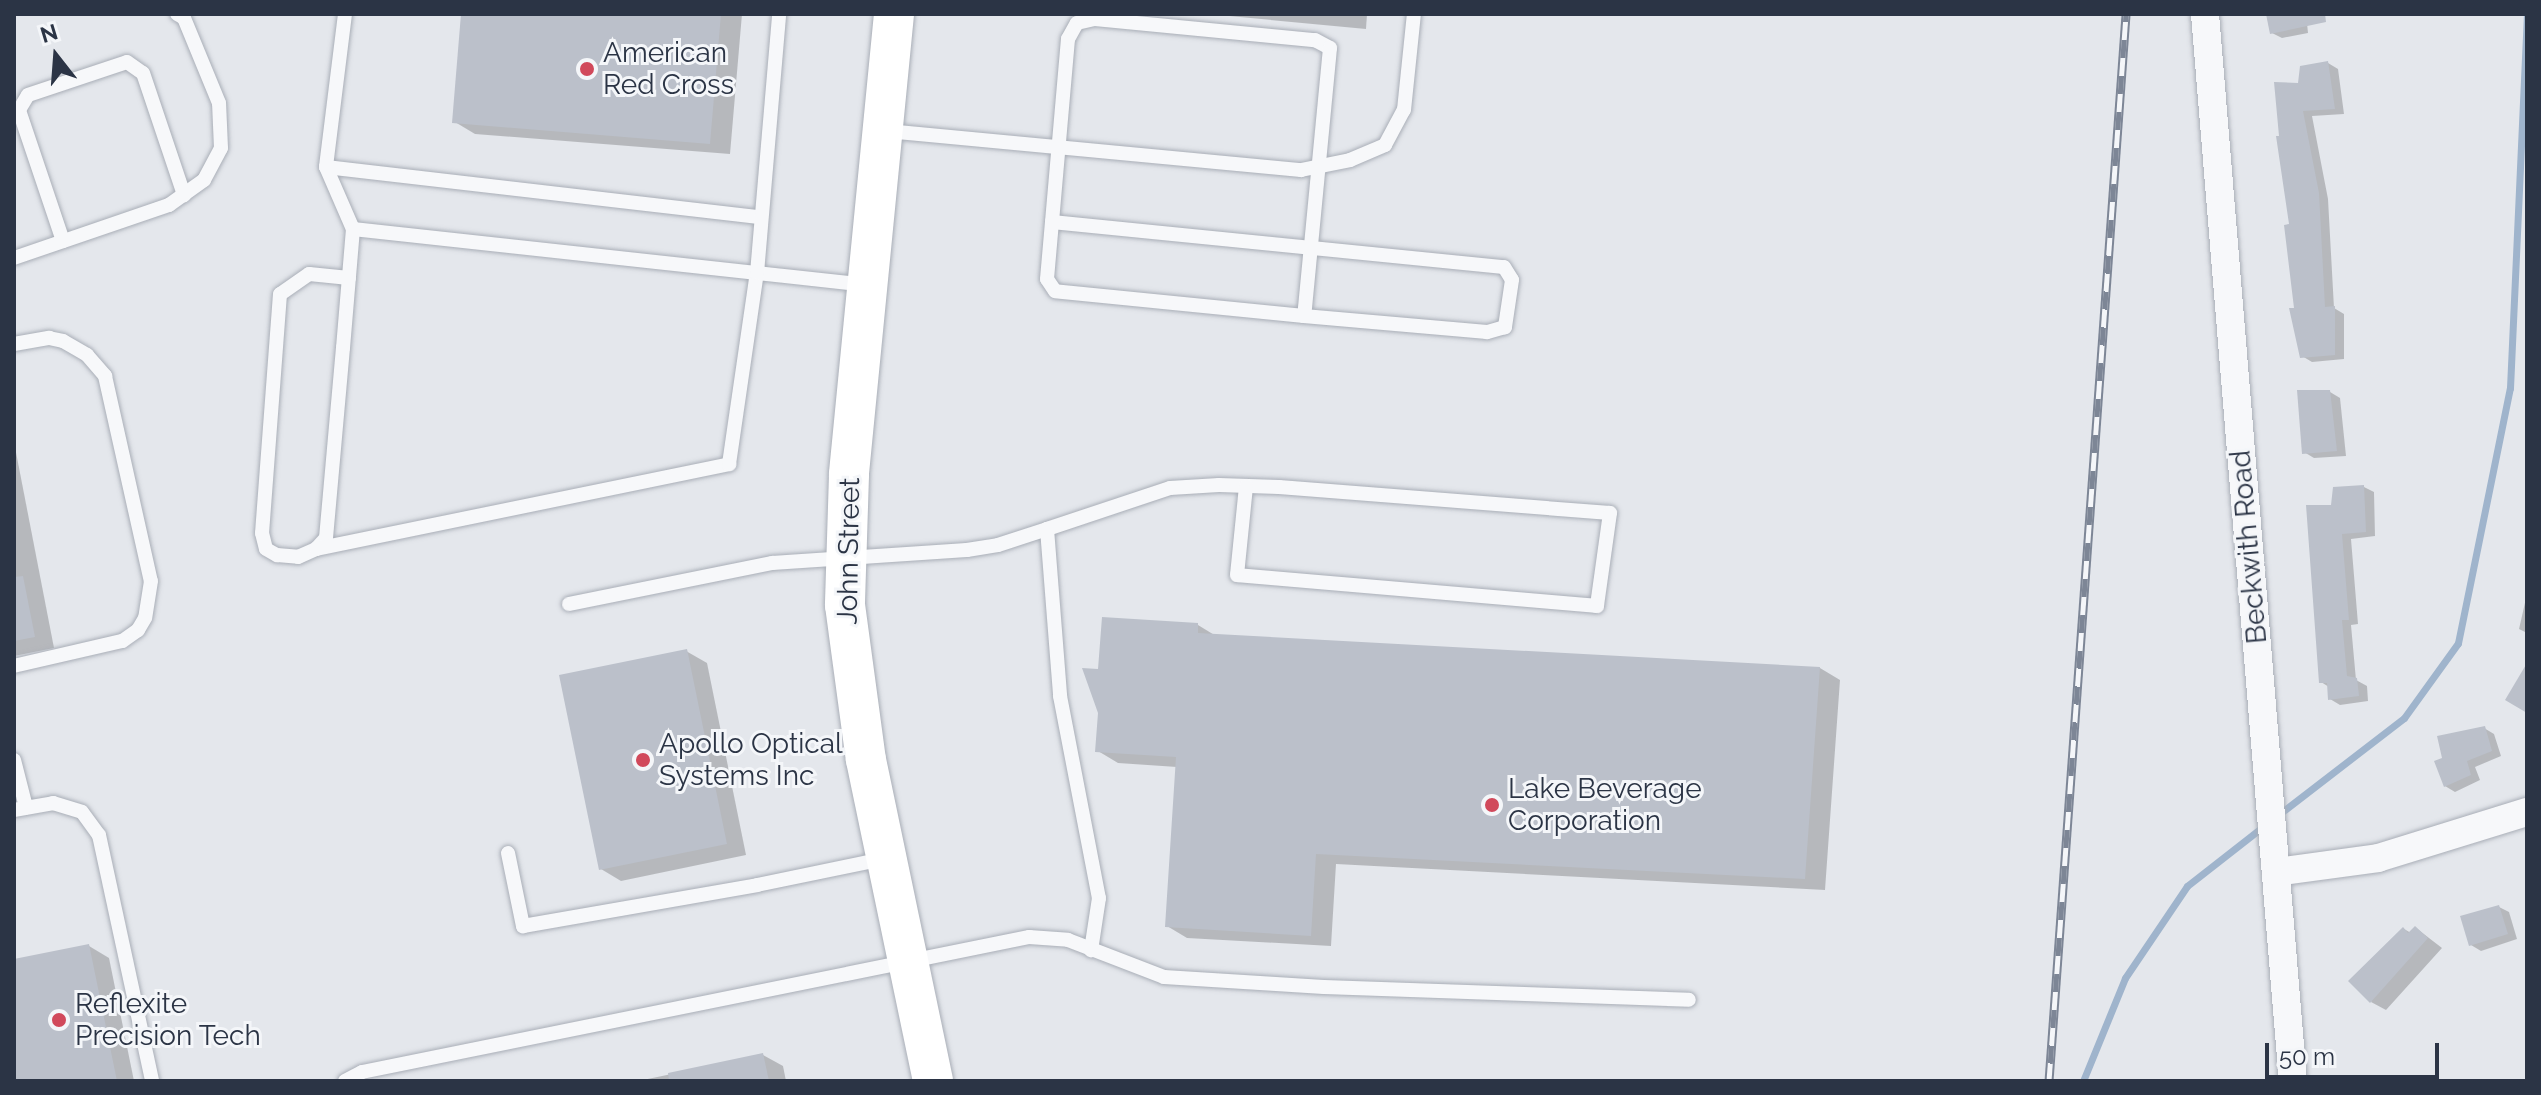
<!DOCTYPE html>
<style>
body{margin:0}
#map{position:relative;width:2541px;height:1095px;overflow:hidden;background:#e4e7ec;font-family:Raleway,sans-serif}
div>[style]{position:absolute}
[style*='--x']{left:calc(var(--x)*1px);top:calc(var(--y)*1px);width:calc(var(--w)*1px);rotate:calc(var(--a)*1deg)}
.shadow>*{inset:0;background:#0003}
.stream>*{height:7px;margin:-3.5px;padding:0 3.5px;transform-origin:3.5px;border-radius:3.5px;background:#9fb4cc}
.building>*{inset:0;background:#bbc0ca}
.roads{filter:drop-shadow(0 0 2px #a9aeb7) drop-shadow(0 0 2px #a9aeb7)}
.lane>*{height:14px;margin:-7px;padding:0 7px;transform-origin:7px;border-radius:7px;background:#f7f8fa}
.street>*{height:28px;margin:-14px;padding:0 14px;transform-origin:14px;border-radius:14px;background:#f7f8fa}
.secondary>*{height:40px;margin:-20px;padding:0 20px;transform-origin:20px;border-radius:20px;background:#fff}
.rail>*{height:9px;margin-top:-4.5px;transform-origin:0;background:repeating-linear-gradient(90deg,#f4f6f9 0 18px,#7d8696 0 36px);box-sizing:border-box;border-block:2px solid #7d8696}
.dots>*{width:22px;height:22px;translate:-50% -50%;box-sizing:border-box;border:4px solid #f4f6f9;border-radius:50%}
span{translate:-50% -50%;white-space:nowrap;text-align:center;line-height:1.15;-webkit-text-stroke:6px #f4f6f9;paint-order:stroke}
.poi-label{font-size:28px;color:#2b3445}
.left{translate:0 -50%;text-align:left}
.street-label{font-size:28px;color:#2b3445}
.frame{position:absolute;inset:0;border:16px solid #2b3445;pointer-events:none}
.north{position:absolute;left:16px;top:16px;width:80px;height:80px;-webkit-text-stroke:6px #f4f6f9;paint-order:stroke;rotate:343deg;font-size:22px;font-weight:700;line-height:32px;text-align:center;color:#2b3445}
.north::after{content:'';display:block;margin:auto;width:28px;height:36px;background:#2b3445;clip-path:polygon(50% 0,100% 100%,50% 72%,0 100%)}
.scale{position:absolute;left:2265px;top:1043px;width:174px;height:36px;box-sizing:border-box;border:4px solid #2b3445;border-top:0;padding-left:10px;font-size:24px;line-height:28px;white-space:nowrap;color:#2b3445;-webkit-text-stroke:6px #f4f6f9;paint-order:stroke}
</style>
<div id="map">
<div class="shadow">
<div style="clip-path:polygon(463px 14px,742px 14px,730px 154px,475px 134px,455px 122px)"></div>
<div style="clip-path:polygon(1208px 14px,1367px 14px,1366px 29px)"></div>
<div style="clip-path:polygon(2268px 14px,2306px 14px,2308px 33px,2282px 38px,2272px 33px)"></div>
<div style="clip-path:polygon(2328px 63px,2338px 69px,2344px 114px,2312px 116px,2328px 199px,2334px 308px,2344px 314px,2344px 359px,2312px 362px,2302px 356px,2292px 226px,2300px 85px)"></div>
<div style="clip-path:polygon(2330px 392px,2340px 398px,2346px 456px,2314px 458px,2304px 452px)"></div>
<div style="clip-path:polygon(14px 442px,54px 648px,14px 656px)"></div>
<div style="clip-path:polygon(2364px 487px,2374px 492px,2375px 536px,2351px 539px,2358px 624px,2351px 625px,2356px 680px,2367px 686px,2368px 701px,2340px 705px,2330px 699px,2329px 687px,2321px 682px,2333px 507px)"></div>
<div style="clip-path:polygon(2527px 594px,2527px 633px,2519px 629px)"></div>
<div style="clip-path:polygon(1198px 625px,1216px 636px,1820px 668px,1840px 680px,1825px 890px,1336px 864px,1331px 946px,1187px 938px,1167px 926px,1177px 767px,1118px 763px,1098px 751px,1100px 672px)"></div>
<div style="clip-path:polygon(686px 651px,707px 663px,746px 855px,621px 881px,601px 869px)"></div>
<div style="clip-path:polygon(2484px 728px,2494px 734px,2501px 756px,2475px 767px,2480px 780px,2455px 792px,2445px 786px)"></div>
<div style="clip-path:polygon(2499px 907px,2509px 912px,2517px 939px,2481px 951px,2471px 945px)"></div>
<div style="clip-path:polygon(2416px 928px,2442px 948px,2386px 1010px,2371px 1002px,2404px 929px,2411px 933px)"></div>
<div style="clip-path:polygon(89px 946px,109px 958px,134px 1081px,14px 1081px,14px 961px)"></div>
<div style="clip-path:polygon(763px 1055px,783px 1066px,786px 1081px,638px 1081px)"></div>
</div>
<div class="stream">
<div style="--x:2278;--y:815;--w:159;--a:-37.6"></div>
<div style="--x:2404;--y:718;--w:92;--a:-54.2"></div>
<div style="--x:2458;--y:643;--w:260;--a:-78.5"></div>
<div style="--x:2510;--y:388;--w:374;--a:-87.4"></div>
<div style="--x:2083;--y:1081;--w:111;--a:-67.8"></div>
<div style="--x:2125;--y:978;--w:111;--a:-56"></div>
<div style="--x:2187;--y:886;--w:99;--a:-38"></div>
</div>
<div class="building">
<div style="clip-path:polygon(461px 14px,721px 14px,710px 144px,452px 123px)"></div>
<div style="clip-path:polygon(2266px 14px,2325px 14px,2326px 22px,2270px 34px)"></div>
<div style="clip-path:polygon(2328px 61px,2335px 109px,2303px 111px,2319px 193px,2325px 307px,2335px 306px,2335px 355px,2300px 358px,2289px 308px,2294px 308px,2284px 225px,2289px 224px,2276px 136px,2279px 136px,2274px 82px,2298px 83px,2300px 66px)"></div>
<div style="clip-path:polygon(2297px 390px,2330px 390px,2337px 451px,2302px 454px)"></div>
<div style="clip-path:polygon(2364px 485px,2366px 532px,2342px 534px,2349px 620px,2342px 620px,2347px 676px,2357px 678px,2359px 696px,2328px 700px,2327px 683px,2319px 683px,2306px 505px,2331px 505px,2333px 487px)"></div>
<div style="clip-path:polygon(23px 576px,35px 637px,14px 641px,14px 577px)"></div>
<div style="clip-path:polygon(1102px 617px,1198px 623px,1198px 633px,1820px 667px,1805px 879px,1316px 854px,1311px 936px,1165px 927px,1176px 757px,1095px 752px,1098px 713px,1082px 668px,1098px 669px)"></div>
<div style="clip-path:polygon(687px 649px,727px 844px,599px 870px,559px 675px)"></div>
<div style="clip-path:polygon(2527px 663px,2527px 713px,2505px 700px)"></div>
<div style="clip-path:polygon(2485px 726px,2492px 751px,2467px 761px,2471px 775px,2444px 787px,2434px 761px,2442px 758px,2437px 736px)"></div>
<div style="clip-path:polygon(2499px 905px,2508px 934px,2469px 946px,2460px 916px)"></div>
<div style="clip-path:polygon(2415px 926px,2428px 938px,2370px 1003px,2348px 981px,2403px 927px,2408px 933px)"></div>
<div style="clip-path:polygon(89px 944px,117px 1081px,14px 1081px,14px 959px)"></div>
<div style="clip-path:polygon(763px 1053px,769px 1081px,669px 1081px,668px 1073px)"></div>
</div>
<div class="roads">
<div class="lane">
<div style="--x:345;--y:14;--w:154;--a:97.1"></div>
<div style="--x:326;--y:167;--w:68;--a:66.5"></div>
<div style="--x:353;--y:229;--w:517;--a:6.22"></div>
<div style="--x:1095;--y:19;--w:221;--a:5.5"></div>
<div style="--x:1315;--y:40;--w:17;--a:28"></div>
<div style="--x:1330;--y:48;--w:269;--a:95.5"></div>
<div style="--x:1304;--y:316;--w:250;--a:-174.3"></div>
<div style="--x:1055;--y:291;--w:14;--a:-124"></div>
<div style="--x:1047;--y:279;--w:241;--a:-85"></div>
<div style="--x:1068;--y:39;--w:18;--a:-61"></div>
<div style="--x:1077;--y:23;--w:18;--a:-13"></div>
<div style="--x:887;--y:131;--w:416;--a:5.4"></div>
<div style="--x:1301;--y:170;--w:50;--a:-11.5"></div>
<div style="--x:1350;--y:160;--w:38;--a:-23"></div>
<div style="--x:1385;--y:145;--w:40;--a:-62"></div>
<div style="--x:1404;--y:110;--w:97;--a:-84.1"></div>
<div style="--x:326;--y:167;--w:438;--a:6.6"></div>
<div style="--x:1052;--y:222;--w:454;--a:5.7"></div>
<div style="--x:1504;--y:267;--w:15;--a:58"></div>
<div style="--x:1512;--y:280;--w:48;--a:98.5"></div>
<div style="--x:1505;--y:327;--w:19;--a:164"></div>
<div style="--x:1487;--y:332;--w:184;--a:-175"></div>
<div style="--x:63;--y:241;--w:138;--a:-108.6"></div>
<div style="--x:19;--y:110;--w:17;--a:-59"></div>
<div style="--x:28;--y:95;--w:104;--a:-18.4"></div>
<div style="--x:127;--y:62;--w:19;--a:35"></div>
<div style="--x:143;--y:73;--w:129;--a:71.4"></div>
<div style="--x:14;--y:258;--w:164;--a:-18.9"></div>
<div style="--x:169;--y:205;--w:43;--a:-35.5"></div>
<div style="--x:204;--y:180;--w:36;--a:-62"></div>
<div style="--x:221;--y:148;--w:45;--a:-92.5"></div>
<div style="--x:219;--y:103;--w:92;--a:-112.4"></div>
<div style="--x:184;--y:18;--w:8;--a:-150"></div>
<div style="--x:349;--y:278;--w:40;--a:-174.3"></div>
<div style="--x:309;--y:274;--w:35;--a:145"></div>
<div style="--x:280;--y:294;--w:240;--a:94.3"></div>
<div style="--x:262;--y:533;--w:16;--a:76"></div>
<div style="--x:266;--y:549;--w:13;--a:29"></div>
<div style="--x:277;--y:555;--w:21;--a:5"></div>
<div style="--x:298;--y:557;--w:20;--a:-24"></div>
<div style="--x:316;--y:549;--w:15;--a:-48"></div>
<div style="--x:326;--y:538;--w:191;--a:-84.9"></div>
<div style="--x:343;--y:348;--w:119;--a:-85.2"></div>
<div style="--x:14;--y:344;--w:36;--a:-10"></div>
<div style="--x:49;--y:338;--w:14;--a:12"></div>
<div style="--x:63;--y:341;--w:28;--a:30"></div>
<div style="--x:87;--y:355;--w:28;--a:49"></div>
<div style="--x:105;--y:376;--w:210;--a:77.4"></div>
<div style="--x:151;--y:581;--w:37;--a:99"></div>
<div style="--x:145;--y:618;--w:14;--a:120"></div>
<div style="--x:138;--y:630;--w:19;--a:145"></div>
<div style="--x:122;--y:641;--w:111;--a:167"></div>
<div style="--x:1047;--y:529;--w:130;--a:-18.4"></div>
<div style="--x:1170;--y:488;--w:49;--a:-3.5"></div>
<div style="--x:1219;--y:485;--w:60;--a:1.9"></div>
<div style="--x:1279;--y:487;--w:332;--a:4.5"></div>
<div style="--x:1610;--y:513;--w:94;--a:98"></div>
<div style="--x:1597;--y:606;--w:361;--a:-175.1"></div>
<div style="--x:1237;--y:575;--w:89;--a:-84.2"></div>
<div style="--x:316;--y:549;--w:422;--a:-11.6"></div>
<div style="--x:729;--y:464;--w:193;--a:-81.7"></div>
<div style="--x:757;--y:273;--w:260;--a:-85.1"></div>
<div style="--x:569;--y:604;--w:207;--a:-11.4"></div>
<div style="--x:772;--y:563;--w:195;--a:-3.8"></div>
<div style="--x:967;--y:550;--w:31;--a:-9"></div>
<div style="--x:998;--y:545;--w:52;--a:-18.1"></div>
<div style="--x:1047;--y:529;--w:168;--a:85.5"></div>
<div style="--x:1060;--y:696;--w:206;--a:79.1"></div>
<div style="--x:1099;--y:898;--w:53;--a:98.7"></div>
<div style="--x:14;--y:760;--w:49;--a:75.7"></div>
<div style="--x:14;--y:810;--w:40;--a:-10"></div>
<div style="--x:53;--y:803;--w:30;--a:17"></div>
<div style="--x:82;--y:812;--w:29;--a:54"></div>
<div style="--x:99;--y:835;--w:252;--a:77.8"></div>
<div style="--x:508;--y:853;--w:75;--a:78.4"></div>
<div style="--x:523;--y:926;--w:238;--a:-9.9"></div>
<div style="--x:757;--y:885;--w:128;--a:-11.7"></div>
<div style="--x:345;--y:1081;--w:19;--a:-28"></div>
<div style="--x:362;--y:1072;--w:681;--a:-11.44"></div>
<div style="--x:1029;--y:937;--w:39;--a:4"></div>
<div style="--x:1068;--y:940;--w:103;--a:21.1"></div>
<div style="--x:1164;--y:977;--w:160;--a:3.6"></div>
<div style="--x:1324;--y:987;--w:365;--a:2"></div>
</div>
<div class="street">
<div style="--x:2205;--y:14;--w:1071;--a:85.29"></div>
<div style="--x:2276;--y:872;--w:103;--a:-7.8"></div>
<div style="--x:2378;--y:858;--w:156;--a:-17.2"></div>
</div>
<div class="secondary">
<div style="--x:894;--y:14;--w:463;--a:95.6"></div>
<div style="--x:849;--y:475;--w:130;--a:91.8"></div>
<div style="--x:845;--y:605;--w:156;--a:82.3"></div>
<div style="--x:866;--y:760;--w:328;--a:78.2"></div>
</div>
</div>
<div class="rail">
<div style="--x:2049;--y:1081;--w:1070;--a:-85.87"></div>
</div>
<div class="dots">
<div style="left:587px;top:69px;background:#d1495b"></div>
<div style="left:643px;top:760px;background:#d1495b"></div>
<div style="left:1492px;top:805px;background:#d1495b"></div>
<div style="left:59px;top:1020px;background:#d1495b"></div>
</div>
<div class="poi-label">
<span class="left" style="left:603px;top:69px">American<br>Red Cross</span>
<span class="left" style="left:659px;top:760px">Apollo Optical<br>Systems Inc</span>
<span class="left" style="left:1508px;top:805px">Lake Beverage<br>Corporation</span>
<span class="left" style="left:75px;top:1020px">Reflexite<br>Precision Tech</span>
</div>
<div class="street-label">
<span style="left:2249px;top:547px;rotate:-95deg">Beckwith Road</span>
<span style="left:849px;top:551px;rotate:-89deg">John Street</span>
</div>
<div class="frame"></div>
<div class="north">N</div>
<div class="scale">50 m</div>
</div>
